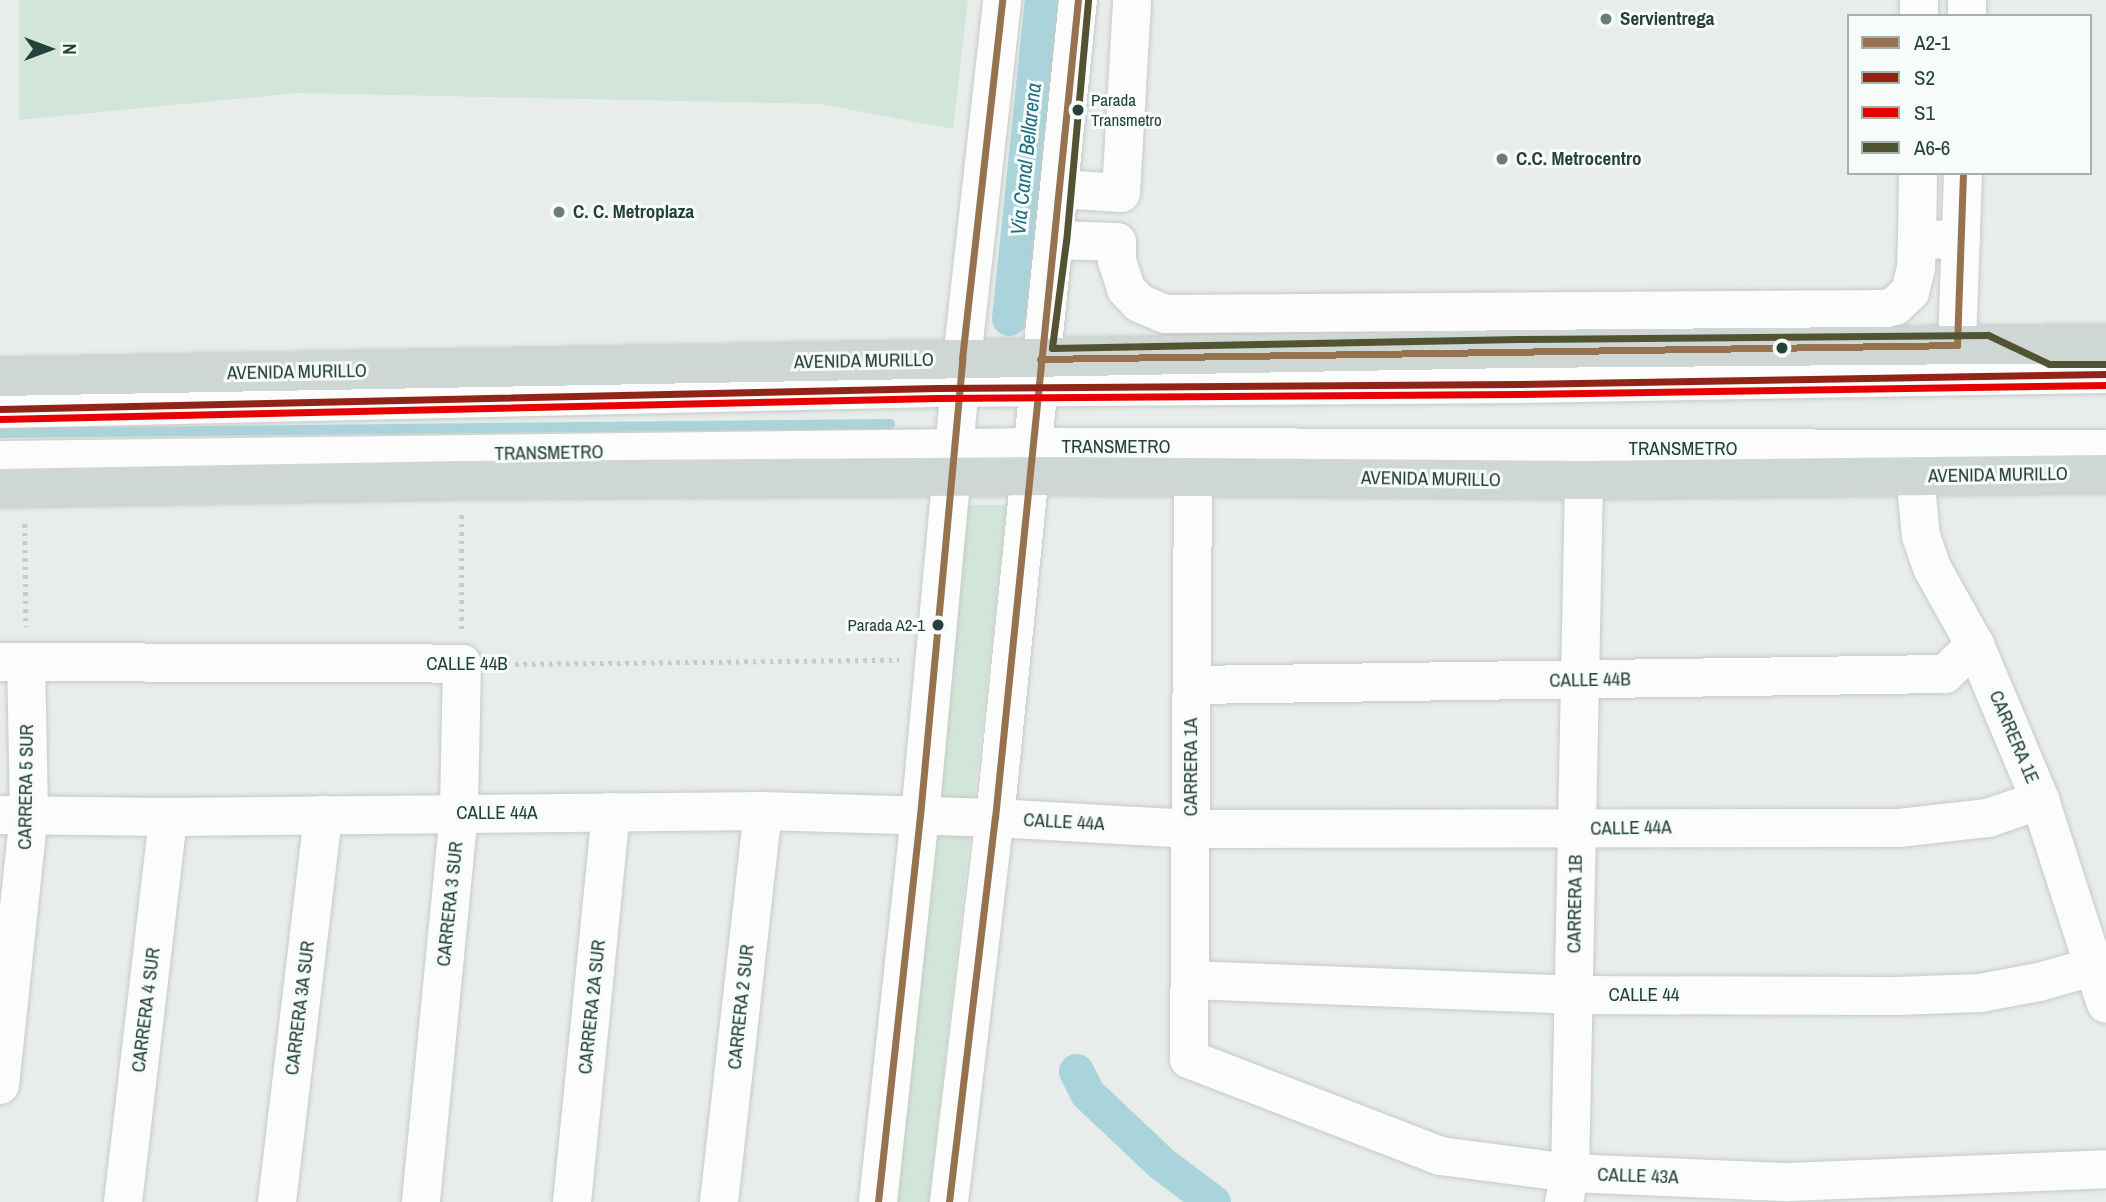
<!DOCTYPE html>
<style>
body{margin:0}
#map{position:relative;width:2106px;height:1202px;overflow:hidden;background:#e8edeb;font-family:"Archivo Narrow",sans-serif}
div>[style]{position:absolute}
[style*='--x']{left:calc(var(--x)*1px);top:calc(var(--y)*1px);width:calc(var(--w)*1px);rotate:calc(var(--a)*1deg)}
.green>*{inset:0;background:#d1e6d8}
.stream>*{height:10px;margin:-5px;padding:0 5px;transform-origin:5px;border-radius:5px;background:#a9d4db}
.canal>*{height:35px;margin:-17.5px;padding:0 17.5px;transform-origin:17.5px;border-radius:17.5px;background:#a9d4db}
.path>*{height:4.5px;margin-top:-2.25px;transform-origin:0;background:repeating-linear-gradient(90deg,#c3ccca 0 3.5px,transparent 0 8.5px)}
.roads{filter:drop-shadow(0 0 2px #c5cac8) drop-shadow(0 0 2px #c5cac8)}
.minor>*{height:38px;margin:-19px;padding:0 19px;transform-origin:19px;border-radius:19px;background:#fcfcfc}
.major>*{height:38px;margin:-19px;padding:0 19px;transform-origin:19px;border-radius:19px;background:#cfd7d5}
.bus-1>*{height:7px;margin:-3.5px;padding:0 3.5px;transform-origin:3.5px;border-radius:3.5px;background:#96724f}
.bus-2>*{height:7px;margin:-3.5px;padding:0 3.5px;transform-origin:3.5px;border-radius:3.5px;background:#922317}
.bus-3>*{height:7px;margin:-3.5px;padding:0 3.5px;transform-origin:3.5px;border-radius:3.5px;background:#e60000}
.bus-4>*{height:7px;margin:-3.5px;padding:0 3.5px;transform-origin:3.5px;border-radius:3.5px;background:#515332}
.dots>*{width:19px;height:19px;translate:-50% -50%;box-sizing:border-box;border:4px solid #f7fbf9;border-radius:50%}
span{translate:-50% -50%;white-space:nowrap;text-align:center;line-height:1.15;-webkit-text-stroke:6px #f7fbf9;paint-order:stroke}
.bus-label{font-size:17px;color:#24423a}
.left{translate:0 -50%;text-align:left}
.right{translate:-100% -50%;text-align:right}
.poi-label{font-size:19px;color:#24423a;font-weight:700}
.street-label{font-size:19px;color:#24423a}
.water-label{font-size:21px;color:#1c6f80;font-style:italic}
.legend{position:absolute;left:1847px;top:14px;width:245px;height:161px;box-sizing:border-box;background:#f7fbf9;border:2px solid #a3b1ad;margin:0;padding:9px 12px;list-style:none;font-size:21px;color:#24423a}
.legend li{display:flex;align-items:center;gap:14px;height:35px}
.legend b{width:35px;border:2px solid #a3b1ad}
.north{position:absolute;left:14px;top:14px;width:70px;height:70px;-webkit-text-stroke:5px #f7fbf9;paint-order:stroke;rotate:90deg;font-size:19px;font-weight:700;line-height:28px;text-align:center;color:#24423a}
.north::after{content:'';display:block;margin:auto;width:24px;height:32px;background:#24423a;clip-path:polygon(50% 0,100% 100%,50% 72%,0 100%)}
</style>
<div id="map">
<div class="green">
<div style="clip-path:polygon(19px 0,968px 0,953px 129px,820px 104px,297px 93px,19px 120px)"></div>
<div style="clip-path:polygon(967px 505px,1007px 505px,929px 1202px,893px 1202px)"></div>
</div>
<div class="stream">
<div style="--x:0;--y:433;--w:890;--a:-0.58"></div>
</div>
<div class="canal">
<div style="--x:1009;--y:318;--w:320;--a:-84.1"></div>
<div style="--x:1076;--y:1071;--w:25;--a:63"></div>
<div style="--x:1087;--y:1093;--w:102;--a:43.4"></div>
<div style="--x:1161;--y:1163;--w:65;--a:36.9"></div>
</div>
<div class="path">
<div style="--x:462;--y:515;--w:114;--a:90"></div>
<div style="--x:25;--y:524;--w:103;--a:89.4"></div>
<div style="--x:498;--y:664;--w:401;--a:-0.6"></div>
</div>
<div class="roads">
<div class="minor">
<div style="--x:1919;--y:16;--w:16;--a:-90"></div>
<div style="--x:1967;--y:16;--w:16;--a:-90"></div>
<div style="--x:1060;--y:189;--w:61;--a:3.8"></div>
<div style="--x:1121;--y:193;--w:193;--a:-86.7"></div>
<div style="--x:1917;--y:239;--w:66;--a:-89.1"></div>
<div style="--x:1056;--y:240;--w:61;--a:1.9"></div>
<div style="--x:1117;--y:242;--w:19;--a:90"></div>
<div style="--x:1117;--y:261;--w:29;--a:72"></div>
<div style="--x:1126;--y:289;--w:19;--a:47"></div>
<div style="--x:1139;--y:303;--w:28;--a:23"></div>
<div style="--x:1165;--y:314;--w:719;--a:-0.4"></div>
<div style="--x:1884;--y:309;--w:11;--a:-15"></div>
<div style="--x:1895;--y:306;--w:21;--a:-43"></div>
<div style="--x:1910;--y:292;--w:25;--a:-76"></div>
<div style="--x:1916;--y:268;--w:29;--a:-88"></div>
<div style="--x:1917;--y:239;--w:44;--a:1.3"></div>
<div style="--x:1957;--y:345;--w:172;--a:-88"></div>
<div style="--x:0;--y:409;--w:937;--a:-1.28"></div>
<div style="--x:937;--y:388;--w:583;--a:-0.39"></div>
<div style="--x:1520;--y:384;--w:586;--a:-0.98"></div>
<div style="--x:0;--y:460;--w:1032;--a:-0.72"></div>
<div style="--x:1032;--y:447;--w:1074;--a:0.11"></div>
<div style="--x:1193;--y:476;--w:583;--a:90.39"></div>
<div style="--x:1189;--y:1059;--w:270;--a:21.1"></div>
<div style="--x:1441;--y:1156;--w:130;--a:7.5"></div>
<div style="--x:1570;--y:1173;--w:219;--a:2.4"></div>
<div style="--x:1789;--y:1182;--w:317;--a:-2.3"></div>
<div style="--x:1915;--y:476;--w:60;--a:84.3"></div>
<div style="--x:1921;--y:536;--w:34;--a:71"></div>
<div style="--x:1932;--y:568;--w:88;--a:60.8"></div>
<div style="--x:1975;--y:645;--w:168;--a:67.2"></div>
<div style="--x:2040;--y:800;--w:214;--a:72.1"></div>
<div style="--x:0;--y:662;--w:462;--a:0.2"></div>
<div style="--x:462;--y:664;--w:149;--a:91.2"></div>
<div style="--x:459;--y:813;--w:391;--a:95.6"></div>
<div style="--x:1192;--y:685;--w:753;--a:-0.84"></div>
<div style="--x:1945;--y:674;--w:42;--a:-44"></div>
<div style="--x:0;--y:815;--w:168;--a:0.7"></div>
<div style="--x:168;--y:817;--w:595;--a:-0.58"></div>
<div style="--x:763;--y:811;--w:232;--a:1.7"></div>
<div style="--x:995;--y:818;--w:196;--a:3.2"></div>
<div style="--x:1191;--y:829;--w:708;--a:-0.08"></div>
<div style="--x:1899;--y:828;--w:90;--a:-6.4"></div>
<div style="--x:1988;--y:818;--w:55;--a:-19.1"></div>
<div style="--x:1190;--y:980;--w:383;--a:2.2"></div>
<div style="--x:1573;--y:995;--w:322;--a:0.2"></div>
<div style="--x:1895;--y:996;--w:85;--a:-2"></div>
<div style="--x:1980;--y:993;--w:60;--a:-10.6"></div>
<div style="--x:2039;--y:982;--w:58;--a:-15.9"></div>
<div style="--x:0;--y:1085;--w:273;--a:-83.9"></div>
<div style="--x:29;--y:814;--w:152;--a:-91.1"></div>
<div style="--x:123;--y:1202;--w:388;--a:-83.3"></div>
<div style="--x:277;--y:1202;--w:390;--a:-83.2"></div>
<div style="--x:572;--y:1202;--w:392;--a:-84.3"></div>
<div style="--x:719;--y:1202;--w:393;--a:-83.6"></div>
<div style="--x:878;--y:1202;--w:388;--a:-83.8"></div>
<div style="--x:920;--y:816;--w:459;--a:-84.7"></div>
<div style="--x:962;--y:359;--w:361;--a:-83.6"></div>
<div style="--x:949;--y:1202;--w:387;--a:-83.2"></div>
<div style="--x:995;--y:818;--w:822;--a:-84.21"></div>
<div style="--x:1564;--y:1202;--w:30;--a:-78"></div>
<div style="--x:1570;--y:1173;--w:693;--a:-88.84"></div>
</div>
<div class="major">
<div style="--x:0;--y:377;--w:1519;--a:-1.06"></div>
<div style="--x:1519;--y:349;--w:587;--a:-0.49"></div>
<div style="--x:0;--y:488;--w:462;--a:-1"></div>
<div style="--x:462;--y:480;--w:590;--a:-0.39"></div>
<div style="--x:1052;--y:476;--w:532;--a:0.43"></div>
<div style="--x:1584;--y:480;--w:522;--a:-0.66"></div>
</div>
</div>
<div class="bus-1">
<div style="--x:1040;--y:359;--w:917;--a:-0.87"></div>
<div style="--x:1957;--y:345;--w:172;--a:-88"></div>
<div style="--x:878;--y:1202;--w:388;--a:-83.8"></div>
<div style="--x:920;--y:816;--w:459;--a:-84.7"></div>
<div style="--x:962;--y:359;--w:361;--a:-83.6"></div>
<div style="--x:949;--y:1202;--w:387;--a:-83.2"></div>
<div style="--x:995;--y:818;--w:822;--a:-84.21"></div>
</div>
<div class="bus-2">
<div style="--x:0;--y:409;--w:937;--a:-1.28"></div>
<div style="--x:937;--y:388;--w:583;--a:-0.39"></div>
<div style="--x:1520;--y:384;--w:586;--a:-0.98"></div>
</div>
<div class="bus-3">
<div style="--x:0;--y:419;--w:937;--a:-1.28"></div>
<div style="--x:937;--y:398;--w:583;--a:-0.39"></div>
<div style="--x:1520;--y:394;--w:586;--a:-0.88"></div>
</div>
<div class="bus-4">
<div style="--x:1088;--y:1;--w:241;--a:95.2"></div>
<div style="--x:1066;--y:241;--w:108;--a:97.5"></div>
<div style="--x:1052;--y:348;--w:467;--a:-1.1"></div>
<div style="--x:1519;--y:339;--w:469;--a:-0.5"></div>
<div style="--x:1988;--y:335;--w:68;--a:25.4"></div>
<div style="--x:2049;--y:364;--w:57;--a:0"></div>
</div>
<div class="dots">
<div style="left:1606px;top:19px;background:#697e78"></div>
<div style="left:1078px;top:110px;background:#24423a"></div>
<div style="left:1502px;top:159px;background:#697e78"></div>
<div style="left:559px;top:212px;background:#697e78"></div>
<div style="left:1782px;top:348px;background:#24423a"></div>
<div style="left:938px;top:625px;background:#24423a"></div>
</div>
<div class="bus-label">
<span class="left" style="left:1091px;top:110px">Parada<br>Transmetro</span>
<span class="right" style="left:925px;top:625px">Parada A2-1</span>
</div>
<div class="poi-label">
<span class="left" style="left:1620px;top:19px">Servientrega</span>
<span class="left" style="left:1516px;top:159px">C.C. Metrocentro</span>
<span class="left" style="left:573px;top:212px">C. C. Metroplaza</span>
</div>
<div class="street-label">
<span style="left:864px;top:361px;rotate:-1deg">AVENIDA MURILLO</span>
<span style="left:297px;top:372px;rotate:-1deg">AVENIDA MURILLO</span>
<span style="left:1116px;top:447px">TRANSMETRO</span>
<span style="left:1683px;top:449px">TRANSMETRO</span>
<span style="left:549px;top:453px;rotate:-1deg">TRANSMETRO</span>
<span style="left:1998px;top:475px;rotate:-1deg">AVENIDA MURILLO</span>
<span style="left:1431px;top:479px;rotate:1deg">AVENIDA MURILLO</span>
<span style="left:467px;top:664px">CALLE 44B</span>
<span style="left:1590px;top:680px;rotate:-1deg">CALLE 44B</span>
<span style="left:2014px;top:737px;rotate:67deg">CARRERA 1E</span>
<span style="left:1191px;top:767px;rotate:-90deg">CARRERA 1A</span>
<span style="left:26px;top:787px;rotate:-89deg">CARRERA 5 SUR</span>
<span style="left:497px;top:813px">CALLE 44A</span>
<span style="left:1064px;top:822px;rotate:3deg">CALLE 44A</span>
<span style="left:1631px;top:828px;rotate:-1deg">CALLE 44A</span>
<span style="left:450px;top:904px;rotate:-84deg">CARRERA 3 SUR</span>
<span style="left:1575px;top:904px;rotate:-89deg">CARRERA 1B</span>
<span style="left:1644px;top:995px">CALLE 44</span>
<span style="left:592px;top:1007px;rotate:-84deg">CARRERA 2A SUR</span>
<span style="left:741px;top:1007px;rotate:-84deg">CARRERA 2 SUR</span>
<span style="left:300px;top:1008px;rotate:-83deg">CARRERA 3A SUR</span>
<span style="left:146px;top:1010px;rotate:-83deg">CARRERA 4 SUR</span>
<span style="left:1638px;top:1176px;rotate:2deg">CALLE 43A</span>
</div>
<div class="water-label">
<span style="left:1026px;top:159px;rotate:-84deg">Via Canal Bellarena</span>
</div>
<ul class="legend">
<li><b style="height:9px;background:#96724f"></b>A2-1</li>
<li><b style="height:9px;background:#922317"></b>S2</li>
<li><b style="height:9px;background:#e60000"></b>S1</li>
<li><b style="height:9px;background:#515332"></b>A6-6</li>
</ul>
<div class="north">N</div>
</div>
